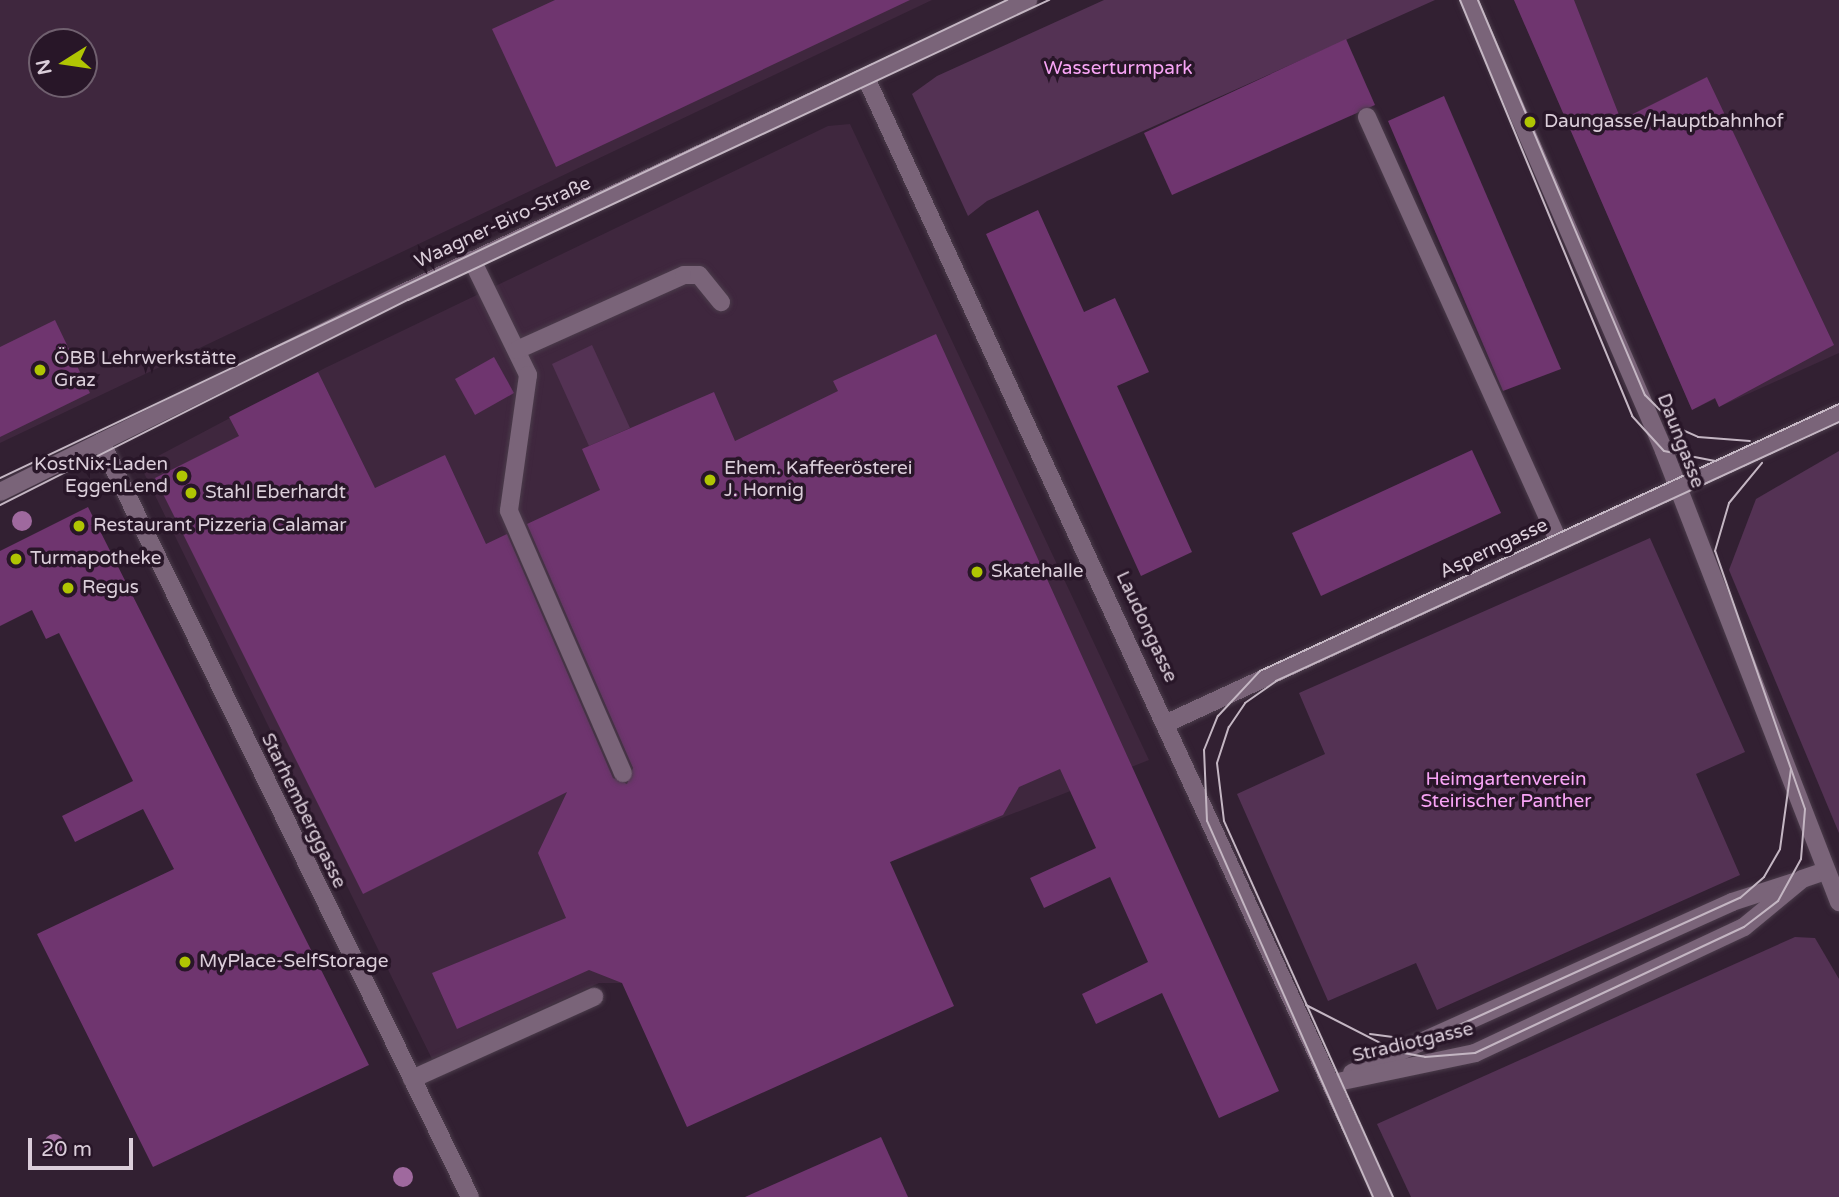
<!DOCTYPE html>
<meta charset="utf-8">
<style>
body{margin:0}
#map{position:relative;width:1839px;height:1197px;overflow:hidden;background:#322032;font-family:"Varela Round",sans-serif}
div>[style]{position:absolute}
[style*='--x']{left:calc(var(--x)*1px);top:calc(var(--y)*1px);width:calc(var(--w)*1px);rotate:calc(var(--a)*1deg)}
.built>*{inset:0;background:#3f273e}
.green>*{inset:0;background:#543254}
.building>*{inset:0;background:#6f356f}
.roads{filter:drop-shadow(0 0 2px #4b3c4b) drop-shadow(0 0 2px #4b3c4b)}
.service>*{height:18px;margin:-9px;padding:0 9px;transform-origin:9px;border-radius:9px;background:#7a6479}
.minor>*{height:18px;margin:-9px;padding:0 9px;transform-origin:9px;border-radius:9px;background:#7a6479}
.tertiary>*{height:18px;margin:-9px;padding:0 9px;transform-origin:9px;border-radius:9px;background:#7a6479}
.tram>*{height:2px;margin:-1px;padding:0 1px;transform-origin:1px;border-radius:1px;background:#c4b6c3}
.trees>*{width:20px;height:20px;margin:-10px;border-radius:50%;background:#9f699e}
.dots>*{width:19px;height:19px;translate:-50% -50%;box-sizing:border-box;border:4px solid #281628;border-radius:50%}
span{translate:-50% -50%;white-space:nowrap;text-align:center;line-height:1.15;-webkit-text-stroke:7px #281628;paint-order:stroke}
.park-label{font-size:19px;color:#f8a4f6}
.poi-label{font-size:19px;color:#dbceda}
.left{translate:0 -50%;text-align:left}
.right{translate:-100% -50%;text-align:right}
.street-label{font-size:19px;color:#dbceda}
.north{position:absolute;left:28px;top:28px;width:70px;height:70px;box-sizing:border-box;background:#281628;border:2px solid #70606f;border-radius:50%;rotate:258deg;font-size:19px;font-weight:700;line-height:28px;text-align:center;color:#dbceda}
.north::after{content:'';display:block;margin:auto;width:24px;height:32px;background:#b0c503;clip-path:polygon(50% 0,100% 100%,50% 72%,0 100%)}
.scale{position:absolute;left:28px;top:1138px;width:105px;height:32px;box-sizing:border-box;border:4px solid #dbceda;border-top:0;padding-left:9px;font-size:21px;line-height:24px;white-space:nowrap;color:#dbceda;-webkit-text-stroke:5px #281628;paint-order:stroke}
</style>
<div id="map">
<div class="built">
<div style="clip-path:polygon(evenodd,0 0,932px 0,0 443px,0 0,42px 42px,84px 42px,84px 84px,42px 84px,42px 42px)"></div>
<div style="clip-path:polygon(1514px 0,1839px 0,1839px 353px,1719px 407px,1715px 399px,1692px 410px)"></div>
<div style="clip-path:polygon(850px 124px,1149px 760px,890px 862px,622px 983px,599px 983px,432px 1059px,143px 471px,158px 456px,325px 368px,828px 126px)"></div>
</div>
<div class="green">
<div style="clip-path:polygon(1104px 0,1435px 0,987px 201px,968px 216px,912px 94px,937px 76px)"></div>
<div style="clip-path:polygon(592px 345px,630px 428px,589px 446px,552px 364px)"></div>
<div style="clip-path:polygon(1839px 451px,1839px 833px,1729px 570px,1756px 499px)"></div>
<div style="clip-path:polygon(1650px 538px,1745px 752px,1696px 774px,1740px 875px,1437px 1010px,1416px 963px,1328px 1001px,1237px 794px,1325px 754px,1299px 693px)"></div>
<div style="clip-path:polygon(1795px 937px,1815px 938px,1839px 979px,1839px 1197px,1411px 1197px,1377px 1124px)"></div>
</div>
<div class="building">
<div style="clip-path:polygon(555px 0,910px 0,556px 167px,492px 29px)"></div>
<div style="clip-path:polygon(1514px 0,1574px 0,1621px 120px,1707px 77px,1834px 345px,1719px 407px,1715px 398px,1692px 410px)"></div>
<div style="clip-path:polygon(1346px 39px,1375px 105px,1172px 195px,1144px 133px)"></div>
<div style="clip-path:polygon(1444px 96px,1561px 369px,1503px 391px,1388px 121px)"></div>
<div style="clip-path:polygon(1038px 210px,1084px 312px,1115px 298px,1149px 372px,1117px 386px,1192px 552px,1141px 576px,986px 234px)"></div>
<div style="clip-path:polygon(55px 320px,90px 393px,0 437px,0 347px)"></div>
<div style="clip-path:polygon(936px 334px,1279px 1091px,1219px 1118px,1162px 993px,1096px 1024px,1082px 994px,1148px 962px,1110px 877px,1044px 908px,1030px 878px,1096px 848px,1060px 769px,1019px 787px,1003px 815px,890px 862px,954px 1006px,687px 1127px,622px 983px,589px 970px,457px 1029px,432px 973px,566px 918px,538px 853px,567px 792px,363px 894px,155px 478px,239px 436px,229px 417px,318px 372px,375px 488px,445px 455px,486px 544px,507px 534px,613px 778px,627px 784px,633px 768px,527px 524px,600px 490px,582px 449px,714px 392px,735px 441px,838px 391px,833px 381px)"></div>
<div style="clip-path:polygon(494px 357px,514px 393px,475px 415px,455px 379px)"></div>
<div style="clip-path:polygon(1472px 450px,1501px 513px,1321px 596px,1292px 533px)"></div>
<div style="clip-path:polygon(88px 507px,369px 1065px,153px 1167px,37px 934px,174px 869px,143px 809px,75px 842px,62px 816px,133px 781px,59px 633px,46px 639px,32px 610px,0 626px,0 551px)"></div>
<div style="clip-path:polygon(881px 1137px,908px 1197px,745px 1197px)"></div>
</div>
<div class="roads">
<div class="service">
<div style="--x:1367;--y:117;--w:466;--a:65.7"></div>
<div style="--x:472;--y:260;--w:128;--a:64"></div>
<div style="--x:528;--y:375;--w:137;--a:98"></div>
<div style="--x:509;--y:511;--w:286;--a:66.5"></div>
<div style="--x:517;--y:350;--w:183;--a:-24.2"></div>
<div style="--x:684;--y:275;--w:15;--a:0"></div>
<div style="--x:699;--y:275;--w:35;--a:51"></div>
<div style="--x:1352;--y:1073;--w:417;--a:-24.2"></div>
<div style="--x:1732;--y:902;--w:65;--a:-17.9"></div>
<div style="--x:412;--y:1079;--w:200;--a:-24.3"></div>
<div style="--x:1333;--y:1083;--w:145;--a:-11.9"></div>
<div style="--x:1475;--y:1053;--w:297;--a:-25.1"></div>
<div style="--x:1744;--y:927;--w:75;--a:-39.6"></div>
<div style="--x:1802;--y:879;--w:24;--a:-19"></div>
</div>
<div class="minor">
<div style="--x:1469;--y:0;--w:491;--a:66.6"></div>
<div style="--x:1664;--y:451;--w:484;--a:68.8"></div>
<div style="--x:866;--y:78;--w:1233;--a:65.2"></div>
<div style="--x:101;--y:442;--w:840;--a:63.95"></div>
<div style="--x:1167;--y:723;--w:740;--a:-24.76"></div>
</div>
<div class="tertiary">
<div style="--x:0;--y:492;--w:447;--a:-26.3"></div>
<div style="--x:401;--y:294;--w:693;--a:-25.12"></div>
</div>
</div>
<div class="tram">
<div style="--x:1460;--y:0;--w:450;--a:67.5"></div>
<div style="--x:1632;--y:416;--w:47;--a:47.6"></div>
<div style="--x:1664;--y:451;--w:52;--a:11.1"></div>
<div style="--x:1478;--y:0;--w:429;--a:67.1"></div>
<div style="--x:1645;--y:395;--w:47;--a:45"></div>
<div style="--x:1678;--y:428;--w:22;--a:24"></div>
<div style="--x:1698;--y:437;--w:52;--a:4.4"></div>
<div style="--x:0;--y:478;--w:1115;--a:-25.39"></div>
<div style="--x:0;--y:505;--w:457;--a:-26.7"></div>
<div style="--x:408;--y:300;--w:708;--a:-25.08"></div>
<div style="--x:1306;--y:1005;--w:103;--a:27.1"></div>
<div style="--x:1398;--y:1052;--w:27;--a:10"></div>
<div style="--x:1425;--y:1057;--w:50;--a:-4.6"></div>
<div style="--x:1475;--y:1053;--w:297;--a:-25.1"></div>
<div style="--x:1744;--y:927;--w:43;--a:-37.4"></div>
<div style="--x:1778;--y:901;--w:48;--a:-61.3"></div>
<div style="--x:1801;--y:859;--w:50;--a:-85.4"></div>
<div style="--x:1805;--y:809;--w:273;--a:-109.2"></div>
<div style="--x:1715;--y:551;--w:50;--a:-73.7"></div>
<div style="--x:1729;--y:503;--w:52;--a:-50.5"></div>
<div style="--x:1370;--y:1034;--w:46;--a:7.4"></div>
<div style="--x:1416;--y:1040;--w:29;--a:-16"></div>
<div style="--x:1444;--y:1032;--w:325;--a:-24.4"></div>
<div style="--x:1740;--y:898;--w:32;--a:-41"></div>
<div style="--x:1764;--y:877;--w:32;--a:-60"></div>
<div style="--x:1780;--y:849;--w:81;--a:-82.2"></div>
<div style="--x:1373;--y:1197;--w:411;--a:-113.8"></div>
<div style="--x:1207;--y:821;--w:71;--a:-92.4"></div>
<div style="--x:1204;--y:750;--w:37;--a:-68"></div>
<div style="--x:1218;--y:716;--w:62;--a:-47"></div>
<div style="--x:1260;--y:671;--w:638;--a:-24.76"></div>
<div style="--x:1393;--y:1197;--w:412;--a:-114.2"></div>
<div style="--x:1224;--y:821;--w:58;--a:-96.9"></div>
<div style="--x:1217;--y:763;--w:38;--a:-72"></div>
<div style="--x:1229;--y:727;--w:29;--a:-56"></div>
<div style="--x:1245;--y:703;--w:38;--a:-35"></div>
<div style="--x:1276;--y:681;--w:620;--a:-24.7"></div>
</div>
<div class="trees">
<div style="left:22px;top:521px"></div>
<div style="left:54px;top:1144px"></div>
<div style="left:403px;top:1177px"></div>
</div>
<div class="dots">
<div style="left:1530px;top:122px;background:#b0c503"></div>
<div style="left:40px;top:370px;background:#b0c503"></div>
<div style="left:182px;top:476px;background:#b0c503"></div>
<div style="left:710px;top:480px;background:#b0c503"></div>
<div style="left:191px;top:493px;background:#b0c503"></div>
<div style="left:79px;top:526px;background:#b0c503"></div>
<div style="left:16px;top:559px;background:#b0c503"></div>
<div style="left:977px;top:572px;background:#b0c503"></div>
<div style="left:68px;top:588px;background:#b0c503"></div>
<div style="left:185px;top:962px;background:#b0c503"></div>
</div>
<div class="park-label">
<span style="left:1118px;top:69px">Wasserturmpark</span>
<span style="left:1506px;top:791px">Heimgartenverein<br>Steirischer Panther</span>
</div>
<div class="poi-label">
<span class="left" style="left:1544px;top:122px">Daungasse/Hauptbahnhof</span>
<span class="left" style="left:54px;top:370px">ÖBB Lehrwerkstätte<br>Graz</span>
<span class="right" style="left:168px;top:476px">KostNix-Laden<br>EggenLend</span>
<span class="left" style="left:724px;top:480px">Ehem. Kaffeerösterei<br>J. Hornig</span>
<span class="left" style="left:205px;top:493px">Stahl Eberhardt</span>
<span class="left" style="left:93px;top:526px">Restaurant Pizzeria Calamar</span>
<span class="left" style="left:30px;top:559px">Turmapotheke</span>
<span class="left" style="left:991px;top:572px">Skatehalle</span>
<span class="left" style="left:82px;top:588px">Regus</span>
<span class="left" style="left:199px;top:962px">MyPlace-SelfStorage</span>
</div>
<div class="street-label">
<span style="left:503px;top:223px;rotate:-25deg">Waagner-Biro-Straße</span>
<span style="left:1680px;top:441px;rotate:69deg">Daungasse</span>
<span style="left:1494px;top:549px;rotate:-25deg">Asperngasse</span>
<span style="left:1146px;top:627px;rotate:65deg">Laudongasse</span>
<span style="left:303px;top:811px;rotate:64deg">Starhemberggasse</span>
<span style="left:1413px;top:1043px;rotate:-13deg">Stradiotgasse</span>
</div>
<div class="north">N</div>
<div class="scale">20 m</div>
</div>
